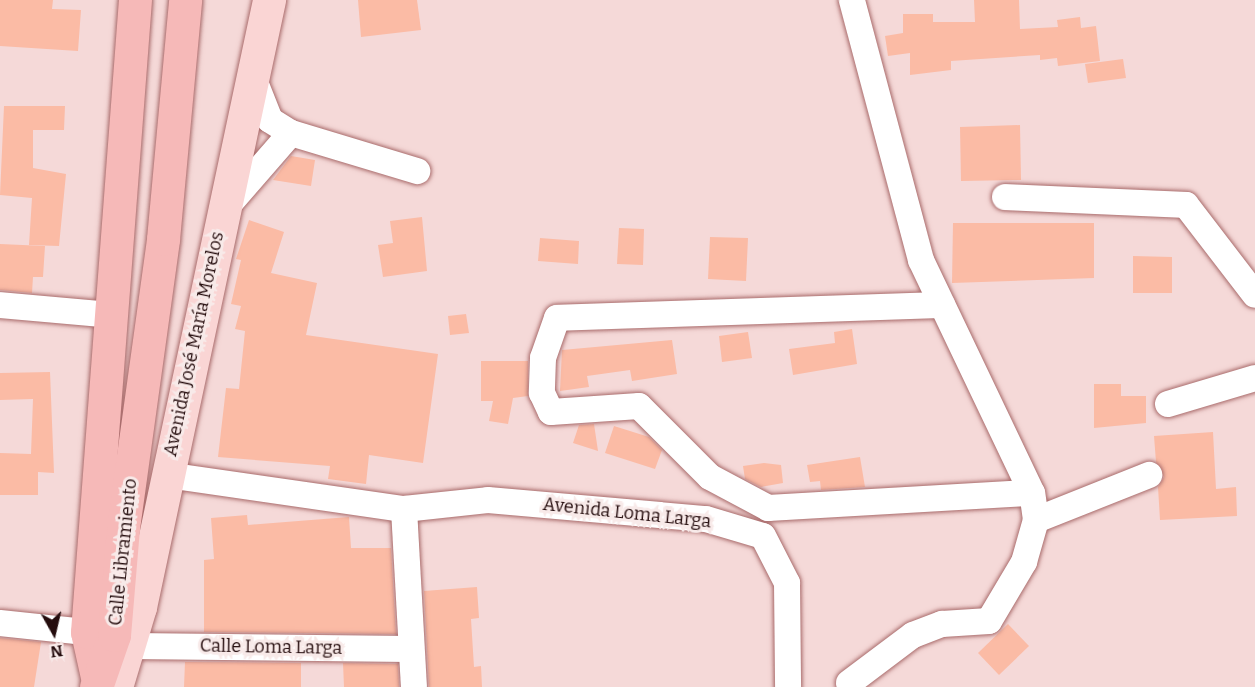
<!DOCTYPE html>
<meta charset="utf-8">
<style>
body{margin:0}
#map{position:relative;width:1255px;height:687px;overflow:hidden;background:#f5d9d8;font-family:Bitter,serif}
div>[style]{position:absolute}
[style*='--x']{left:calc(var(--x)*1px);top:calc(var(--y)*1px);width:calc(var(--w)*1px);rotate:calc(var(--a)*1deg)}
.building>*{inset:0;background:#fbbba5}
.roads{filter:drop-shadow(0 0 2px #a96b6b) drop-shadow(0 0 2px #a96b6b)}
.minor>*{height:26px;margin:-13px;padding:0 13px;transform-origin:13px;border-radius:13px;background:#fff}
.major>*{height:33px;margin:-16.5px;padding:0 16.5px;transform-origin:16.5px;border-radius:16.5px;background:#fad5d4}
.highway>*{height:33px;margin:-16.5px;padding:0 16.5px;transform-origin:16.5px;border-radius:16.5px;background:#f6b9b8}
span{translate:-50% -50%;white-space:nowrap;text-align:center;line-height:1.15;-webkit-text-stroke:6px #f8eae9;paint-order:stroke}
.street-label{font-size:18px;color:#240c0d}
.north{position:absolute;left:24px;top:603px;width:60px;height:60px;-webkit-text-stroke:4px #f8eae9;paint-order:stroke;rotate:172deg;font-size:16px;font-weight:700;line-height:24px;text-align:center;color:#240c0d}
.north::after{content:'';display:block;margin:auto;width:21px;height:27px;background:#240c0d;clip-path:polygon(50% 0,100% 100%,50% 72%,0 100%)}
</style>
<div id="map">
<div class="building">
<div style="clip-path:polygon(0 0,53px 0,52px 9px,81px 10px,78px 51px,0 46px)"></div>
<div style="clip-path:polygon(358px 0,417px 0,421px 30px,361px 37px)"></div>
<div style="clip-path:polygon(974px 0,1019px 0,1020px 29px,1058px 27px,1057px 20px,1080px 17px,1081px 28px,1096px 26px,1100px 61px,1058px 66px,1057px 58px,1040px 60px,1040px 55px,951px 61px,951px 70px,910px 75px,910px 53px,888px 56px,885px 36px,903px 33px,903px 14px,933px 14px,933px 22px,975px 22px)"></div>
<div style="clip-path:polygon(1123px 59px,1126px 78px,1088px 83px,1085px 64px)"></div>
<div style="clip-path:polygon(4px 106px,65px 106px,64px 130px,33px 130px,33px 168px,66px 174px,59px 246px,29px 245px,32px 198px,0 195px)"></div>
<div style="clip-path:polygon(1020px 125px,1021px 180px,961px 181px,960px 127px)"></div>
<div style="clip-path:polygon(291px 156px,315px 160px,311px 186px,273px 180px)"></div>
<div style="clip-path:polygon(422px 217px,427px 271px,383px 277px,378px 245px,393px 243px,390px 221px)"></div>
<div style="clip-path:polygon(249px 220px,284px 232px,271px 273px,317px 283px,306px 335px,438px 354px,423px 463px,369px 455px,366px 484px,328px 479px,330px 466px,218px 457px,226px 388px,239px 389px,245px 331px,235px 329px,241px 306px,231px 304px,241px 260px,236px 259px)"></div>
<div style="clip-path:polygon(953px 223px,1094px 223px,1094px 278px,952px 283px)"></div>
<div style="clip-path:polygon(619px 228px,644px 229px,643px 265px,617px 264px)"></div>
<div style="clip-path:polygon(710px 237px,748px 238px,746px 281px,708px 279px)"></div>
<div style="clip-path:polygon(540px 238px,579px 241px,578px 264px,538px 261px)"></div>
<div style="clip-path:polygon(0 244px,45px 246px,43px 277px,33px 277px,32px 293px,0 290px)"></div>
<div style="clip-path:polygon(1133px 256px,1172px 257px,1172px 293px,1133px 293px)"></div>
<div style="clip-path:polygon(466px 314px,469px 333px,450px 335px,448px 316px)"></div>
<div style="clip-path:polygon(852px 329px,857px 364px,793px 375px,789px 349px,835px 343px,834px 332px)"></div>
<div style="clip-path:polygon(748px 332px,752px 358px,722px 362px,719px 336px)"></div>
<div style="clip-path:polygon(672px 340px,677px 374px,632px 381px,630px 370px,587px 376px,589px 387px,560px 391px,562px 350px)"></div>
<div style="clip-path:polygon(481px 361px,528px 361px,528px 396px,513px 398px,508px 424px,489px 421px,493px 401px,481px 401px)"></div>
<div style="clip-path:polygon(50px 372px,54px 473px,38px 472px,38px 495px,0 495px,0 453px,31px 454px,33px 399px,0 400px,0 373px)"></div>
<div style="clip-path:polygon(1094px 384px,1121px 384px,1121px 396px,1146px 396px,1146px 423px,1094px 428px)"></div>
<div style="clip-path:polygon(594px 424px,598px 451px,573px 443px,579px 425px)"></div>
<div style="clip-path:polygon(614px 426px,649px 437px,662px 450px,655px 469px,605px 453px)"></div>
<div style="clip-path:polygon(1213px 432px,1216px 489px,1236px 487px,1237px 516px,1160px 520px,1158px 487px,1164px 477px,1156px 462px,1154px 436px)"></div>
<div style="clip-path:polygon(860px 457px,865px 487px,821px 490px,820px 481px,810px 482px,807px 465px)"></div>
<div style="clip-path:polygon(764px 463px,781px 465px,783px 483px,761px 487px,745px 479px,743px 466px)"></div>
<div style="clip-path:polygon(247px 515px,248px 525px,349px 517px,351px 548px,391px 548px,396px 634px,204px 632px,204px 560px,214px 559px,211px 518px)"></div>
<div style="clip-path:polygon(477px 587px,479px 618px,471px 619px,474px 667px,481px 666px,482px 687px,429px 687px,424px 591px)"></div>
<div style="clip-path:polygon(1008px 624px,1029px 646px,999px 675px,978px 653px)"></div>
<div style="clip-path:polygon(0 638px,41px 642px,34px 687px,0 687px)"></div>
<div style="clip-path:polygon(185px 662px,301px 663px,301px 687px,184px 687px)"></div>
<div style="clip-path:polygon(343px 663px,398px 664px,399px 687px,344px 687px)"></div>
</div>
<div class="roads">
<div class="minor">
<div style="--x:253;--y:77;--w:46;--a:68.4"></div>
<div style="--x:270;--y:120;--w:25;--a:32"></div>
<div style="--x:291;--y:133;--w:132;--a:16.8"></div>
<div style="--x:1005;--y:197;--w:181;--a:2.5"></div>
<div style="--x:1186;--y:205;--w:113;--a:52.5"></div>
<div style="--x:224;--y:210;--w:102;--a:-49"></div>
<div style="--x:0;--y:305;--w:112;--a:5.1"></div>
<div style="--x:942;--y:305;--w:385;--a:178.1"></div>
<div style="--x:557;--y:318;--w:42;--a:109.3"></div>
<div style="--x:543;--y:358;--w:35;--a:92"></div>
<div style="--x:542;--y:393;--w:21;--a:65"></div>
<div style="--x:551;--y:412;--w:88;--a:-3.9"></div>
<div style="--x:639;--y:406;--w:100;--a:45"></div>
<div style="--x:710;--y:477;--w:66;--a:28.1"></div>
<div style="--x:768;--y:508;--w:264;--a:-3.3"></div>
<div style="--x:1168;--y:404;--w:91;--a:-16.6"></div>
<div style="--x:167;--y:475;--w:239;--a:8.2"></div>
<div style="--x:404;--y:509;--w:84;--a:-6.1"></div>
<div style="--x:488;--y:500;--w:219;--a:5"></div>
<div style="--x:706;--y:519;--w:59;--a:16.6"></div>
<div style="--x:763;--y:536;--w:53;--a:62.9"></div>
<div style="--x:787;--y:583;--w:104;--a:89.4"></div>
<div style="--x:404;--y:509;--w:178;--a:86.8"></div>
<div style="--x:1036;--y:520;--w:122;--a:-21.7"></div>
<div style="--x:0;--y:623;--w:105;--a:6"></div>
<div style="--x:131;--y:646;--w:279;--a:0.6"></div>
<div style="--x:849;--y:683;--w:80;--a:-36.9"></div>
<div style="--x:913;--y:635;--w:31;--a:-21"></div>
<div style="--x:942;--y:624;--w:47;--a:-3.7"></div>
<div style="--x:989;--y:621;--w:69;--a:-59.3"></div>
<div style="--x:1024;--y:562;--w:44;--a:-74.1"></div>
<div style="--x:1036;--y:520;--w:27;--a:-98"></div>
<div style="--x:1032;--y:493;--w:258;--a:-115.5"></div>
<div style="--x:921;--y:260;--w:269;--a:-104.9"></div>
</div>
<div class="major">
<div style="--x:116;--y:687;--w:84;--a:-73.3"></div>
<div style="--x:140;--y:607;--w:621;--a:-78"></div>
</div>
<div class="highway">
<div style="--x:97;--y:677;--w:46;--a:-102.5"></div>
<div style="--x:87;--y:632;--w:634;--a:-85.66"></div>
<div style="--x:96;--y:687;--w:55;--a:-70.9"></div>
<div style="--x:114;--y:635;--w:107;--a:-85.2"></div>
<div style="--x:123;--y:528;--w:292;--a:-82.1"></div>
<div style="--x:163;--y:239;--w:240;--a:-84.7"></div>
</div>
</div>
<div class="street-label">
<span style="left:194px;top:344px;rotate:-78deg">Avenida José María Morelos</span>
<span style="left:627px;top:513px;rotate:6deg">Avenida Loma Larga</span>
<span style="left:123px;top:552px;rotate:-84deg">Calle Libramiento</span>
<span style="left:271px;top:647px;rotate:1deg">Calle Loma Larga</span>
</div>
<div class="north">N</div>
</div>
